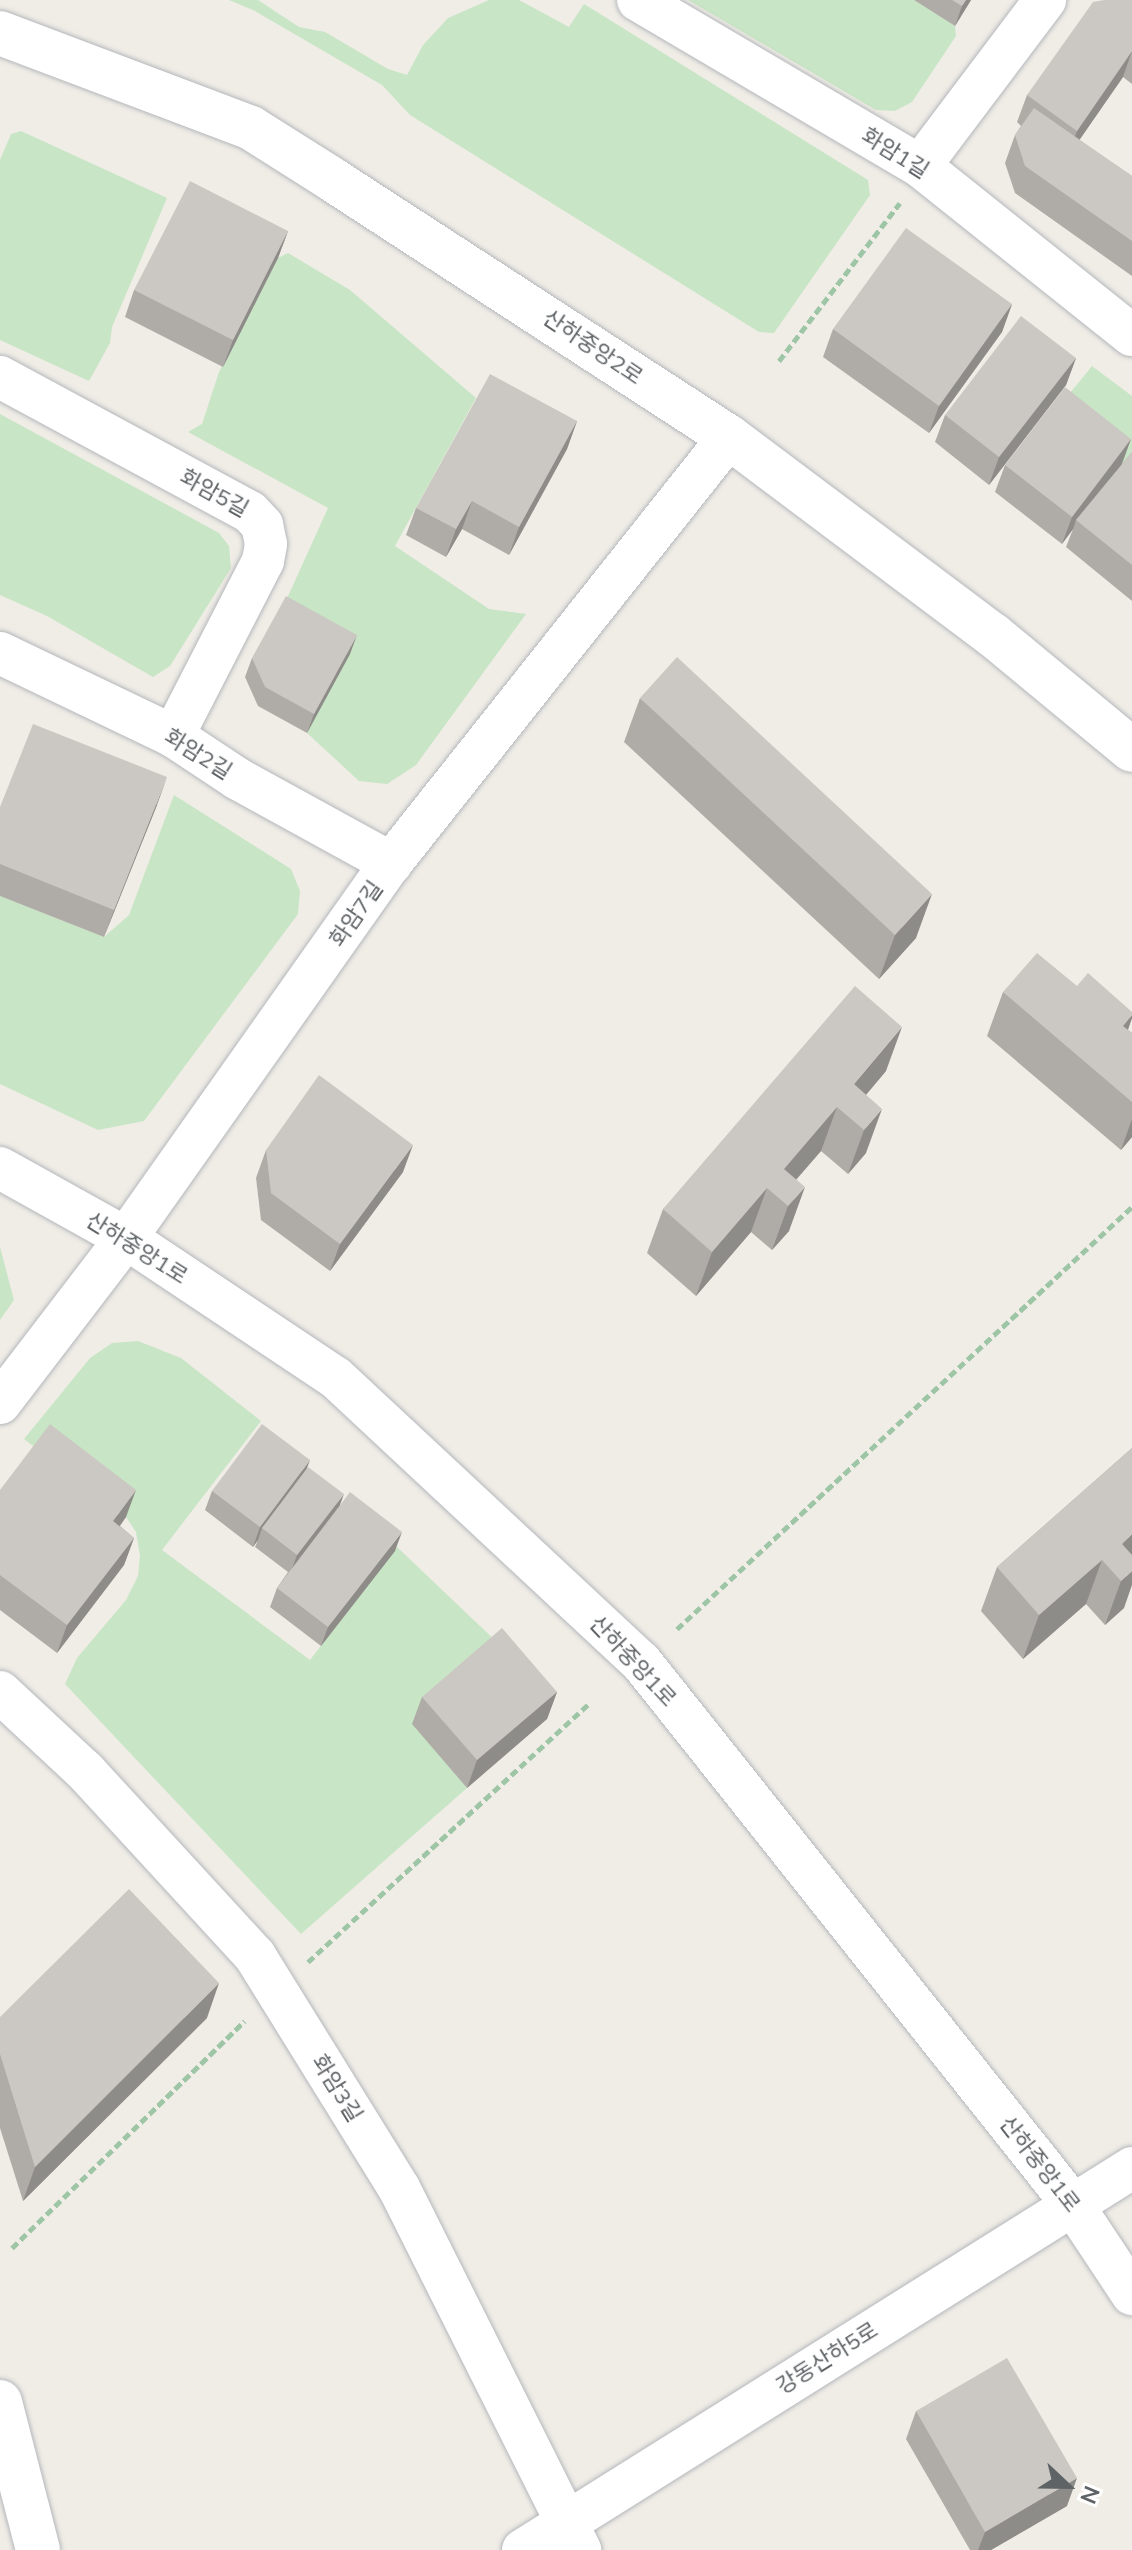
<!DOCTYPE html>
<meta charset="utf-8">
<style>
body{margin:0}
#map{position:relative;width:1132px;height:2550px;overflow:hidden;background:#f0ede7;font-family:Mulish,"Noto Sans KR",sans-serif}
div>[style]{position:absolute}
[style*='--x']{left:calc(var(--x)*1px);top:calc(var(--y)*1px);width:calc(var(--w)*1px);rotate:calc(var(--a)*1deg)}
.green>*{inset:0;background:#c8e5c5}
.path>*{height:5px;margin-top:-2.5px;transform-origin:0;background:repeating-linear-gradient(90deg,#9ec6a6 0 8px,transparent 0 12px)}
.roads{filter:drop-shadow(0 0 2px #b4b7bb) drop-shadow(0 0 2px #b4b7bb)}
.minor>*{height:42px;margin:-21px;padding:0 21px;transform-origin:21px;border-radius:21px;background:#fff}
.tertiary>*{height:44px;margin:-22px;padding:0 22px;transform-origin:22px;border-radius:22px;background:#fff}
.secondary>*{height:44px;margin:-22px;padding:0 22px;transform-origin:22px;border-radius:22px;background:#fff}
.wall>*{inset:0;background:#afaca8}
.shaded-wall>*{inset:0;background:#8e8c88}
.building>*{inset:0;background:#cbc8c3}
span{translate:-50% -50%;white-space:nowrap;text-align:center;line-height:1.15;-webkit-text-stroke:8px #fff;paint-order:stroke}
.street-label{font-size:22px;color:#5e6366}
.north{position:absolute;left:1028px;top:2446px;width:80px;height:80px;-webkit-text-stroke:6px #fff;paint-order:stroke;rotate:112deg;font-size:22px;font-weight:700;line-height:32px;text-align:center;color:#5e6366}
.north::after{content:'';display:block;margin:auto;width:28px;height:36px;background:#5e6366;clip-path:polygon(50% 0,100% 100%,50% 72%,0 100%)}
</style>
<div id="map">
<div class="green">
<div style="clip-path:polygon(229px 0,258px 0,299px 27px,325px 32px,388px 69px,407px 75px,423px 45px,448px 18px,489px 0,519px 0,569px 27px,584px 4px,868px 180px,870px 195px,774px 333px,759px 332px,410px 115px,382px 85px,253px 10px)"></div>
<div style="clip-path:polygon(688px 0,914px 0,955px 26px,956px 36px,912px 102px,895px 111px,876px 110px)"></div>
<div style="clip-path:polygon(21px 131px,167px 198px,112px 327px,110px 343px,89px 381px,0 340px,0 160px,11px 134px)"></div>
<div style="clip-path:polygon(288px 253px,350px 290px,476px 398px,395px 546px,489px 609px,526px 614px,416px 765px,387px 784px,359px 781px,307px 733px,279px 616px,328px 508px,188px 432px,202px 424px,219px 372px,278px 258px)"></div>
<div style="clip-path:polygon(1092px 366px,1132px 396px,1132px 470px,1057px 409px)"></div>
<div style="clip-path:polygon(0 414px,219px 533px,229px 546px,231px 568px,170px 666px,153px 677px,47px 616px,0 595px)"></div>
<div style="clip-path:polygon(174px 795px,291px 869px,300px 891px,298px 914px,144px 1121px,98px 1130px,0 1084px,0 896px,104px 937px,129px 915px)"></div>
<div style="clip-path:polygon(0 1247px,14px 1300px,0 1320px)"></div>
<div style="clip-path:polygon(138px 1341px,181px 1358px,261px 1421px,162px 1550px,310px 1660px,397px 1547px,501px 1646px,413px 1724px,467px 1788px,301px 1934px,65px 1684px,77px 1658px,126px 1600px,138px 1576px,140px 1556px,136px 1532px,126px 1517px,24px 1439px,90px 1358px,112px 1343px)"></div>
</div>
<div class="path">
<div style="--x:779;--y:361;--w:199;--a:-52.6"></div>
<div style="--x:677;--y:1629;--w:621;--a:-42.85"></div>
<div style="--x:308;--y:1962;--w:383;--a:-42.6"></div>
<div style="--x:12;--y:2248;--w:325;--a:-44.3"></div>
</div>
<div class="roads">
<div class="minor">
<div style="--x:638;--y:0;--w:327;--a:30.5"></div>
<div style="--x:920;--y:166;--w:271;--a:38.6"></div>
<div style="--x:920;--y:166;--w:208;--a:-53"></div>
<div style="--x:0;--y:377;--w:284;--a:28.4"></div>
<div style="--x:250;--y:512;--w:18;--a:47"></div>
<div style="--x:262;--y:525;--w:19;--a:78"></div>
<div style="--x:266;--y:544;--w:17;--a:100"></div>
<div style="--x:263;--y:561;--w:197;--a:117.2"></div>
<div style="--x:0;--y:653;--w:192;--a:25.6"></div>
<div style="--x:173;--y:736;--w:78;--a:33.5"></div>
<div style="--x:238;--y:779;--w:175;--a:28.8"></div>
<div style="--x:0;--y:1168;--w:144;--a:29.1"></div>
<div style="--x:126;--y:1238;--w:252;--a:33.7"></div>
<div style="--x:336;--y:1378;--w:417;--a:43"></div>
<div style="--x:641;--y:1662;--w:694;--a:51.49"></div>
<div style="--x:1073;--y:2205;--w:107;--a:56.5"></div>
<div style="--x:0;--y:1403;--w:208;--a:-52.6"></div>
<div style="--x:126;--y:1238;--w:459;--a:-54.8"></div>
<div style="--x:391;--y:863;--w:544;--a:-51.57"></div>
<div style="--x:0;--y:1692;--w:116;--a:42.9"></div>
<div style="--x:85;--y:1771;--w:251;--a:47.4"></div>
<div style="--x:255;--y:1956;--w:273;--a:58.2"></div>
<div style="--x:399;--y:2188;--w:405;--a:63.4"></div>
<div style="--x:523;--y:2550;--w:719;--a:-32.1"></div>
</div>
<div class="tertiary">
<div style="--x:0;--y:2402;--w:153;--a:75.6"></div>
</div>
<div class="secondary">
<div style="--x:0;--y:33;--w:268;--a:20.7"></div>
<div style="--x:251;--y:128;--w:93;--a:32.3"></div>
<div style="--x:330;--y:178;--w:476;--a:33"></div>
<div style="--x:729;--y:437;--w:330;--a:36.9"></div>
<div style="--x:993;--y:635;--w:180;--a:39.6"></div>
</div>
</div>
<div class="wall">
<div style="clip-path:polygon(914px 0,971px 0,955px 26px)"></div>
<div style="clip-path:polygon(1132px 0,1132px 84px,1123px 77px,1079px 140px,1132px 176px,1132px 276px,1015px 193px,1005px 163px,1015px 135px,1021px 126px,1017px 122px,1027px 95px)"></div>
<div style="clip-path:polygon(288px 231px,278px 258px,223px 367px,125px 317px,134px 290px)"></div>
<div style="clip-path:polygon(1012px 304px,1002px 332px,929px 433px,823px 357px,833px 329px)"></div>
<div style="clip-path:polygon(1076px 358px,1066px 385px,989px 485px,935px 442px,945px 415px)"></div>
<div style="clip-path:polygon(577px 421px,567px 449px,509px 555px,462px 529px,446px 557px,406px 535px,416px 508px)"></div>
<div style="clip-path:polygon(1131px 439px,1122px 464px,1132px 452px,1132px 601px,1066px 547px,1073px 529px,1062px 544px,995px 492px,1005px 465px)"></div>
<div style="clip-path:polygon(350px 654px,307px 733px,258px 706px,245px 677px,252px 658px)"></div>
<div style="clip-path:polygon(640px 698px,916px 938px,879px 979px,624px 742px)"></div>
<div style="clip-path:polygon(157px 805px,104px 937px,0 896px,0 807px)"></div>
<div style="clip-path:polygon(1077px 986px,1132px 1018px,1128px 1030px,1132px 1033px,1132px 1137px,1121px 1150px,987px 1036px,1003px 992px)"></div>
<div style="clip-path:polygon(886px 1071px,866px 1095px,866px 1153px,848px 1174px,821px 1151px,796px 1180px,789px 1231px,772px 1250px,751px 1232px,696px 1296px,647px 1253px,663px 1209px)"></div>
<div style="clip-path:polygon(266px 1150px,403px 1172px,330px 1271px,261px 1220px,256px 1178px)"></div>
<div style="clip-path:polygon(1132px 1448px,1124px 1608px,1105px 1625px,1086px 1604px,1023px 1659px,981px 1611px,997px 1567px)"></div>
<div style="clip-path:polygon(306px 1470px,340px 1505px,395px 1551px,321px 1646px,270px 1607px,277px 1588px,288px 1572px,255px 1547px,258px 1540px,253px 1547px,205px 1510px,212px 1491px)"></div>
<div style="clip-path:polygon(0 1490px,126px 1517px,120px 1526px,134px 1538px,124px 1565px,57px 1653px,0 1610px)"></div>
<div style="clip-path:polygon(557px 1692px,547px 1719px,467px 1788px,412px 1724px,422px 1697px)"></div>
<div style="clip-path:polygon(0 2017px,207px 2018px,23px 2201px,0 2128px)"></div>
<div style="clip-path:polygon(916px 2411px,1067px 2506px,991px 2550px,970px 2550px,906px 2439px)"></div>
</div>
<div class="shaded-wall">
<div style="clip-path:polygon(966px 0,971px 0,955px 26px,962px 6px)"></div>
<div style="clip-path:polygon(1132px 51px,1123px 77px,1067px 158px,1077px 131px)"></div>
<div style="clip-path:polygon(288px 231px,278px 258px,223px 367px,233px 340px)"></div>
<div style="clip-path:polygon(1012px 304px,1002px 332px,929px 433px,939px 406px)"></div>
<div style="clip-path:polygon(1076px 358px,1066px 385px,989px 485px,999px 457px)"></div>
<div style="clip-path:polygon(577px 421px,567px 449px,509px 555px,519px 527px)"></div>
<div style="clip-path:polygon(1131px 439px,1121px 466px,1076px 520px,1073px 529px,1062px 544px,1072px 517px)"></div>
<div style="clip-path:polygon(472px 501px,462px 529px,446px 557px,456px 529px)"></div>
<div style="clip-path:polygon(357px 635px,350px 654px,307px 733px,314px 714px)"></div>
<div style="clip-path:polygon(167px 777px,157px 805px,104px 937px,114px 910px)"></div>
<div style="clip-path:polygon(932px 894px,916px 938px,879px 979px,895px 935px)"></div>
<div style="clip-path:polygon(1132px 1015px,1132px 1018px,1118px 1057px,1123px 1026px)"></div>
<div style="clip-path:polygon(902px 1027px,886px 1071px,848px 1116px,854px 1084px)"></div>
<div style="clip-path:polygon(837px 1107px,821px 1151px,779px 1199px,784px 1169px)"></div>
<div style="clip-path:polygon(882px 1109px,866px 1153px,848px 1174px,864px 1130px)"></div>
<div style="clip-path:polygon(1132px 1119px,1132px 1137px,1121px 1150px)"></div>
<div style="clip-path:polygon(413px 1145px,403px 1172px,330px 1271px,340px 1244px)"></div>
<div style="clip-path:polygon(805px 1187px,789px 1231px,772px 1250px,788px 1206px)"></div>
<div style="clip-path:polygon(767px 1188px,751px 1232px,696px 1296px,712px 1252px)"></div>
<div style="clip-path:polygon(310px 1460px,303px 1479px,262px 1528px,258px 1540px,253px 1547px,260px 1527px)"></div>
<div style="clip-path:polygon(136px 1490px,126px 1517px,103px 1549px,113px 1521px)"></div>
<div style="clip-path:polygon(344px 1494px,337px 1513px,290px 1574px,297px 1555px)"></div>
<div style="clip-path:polygon(402px 1532px,395px 1551px,321px 1646px,328px 1627px)"></div>
<div style="clip-path:polygon(1132px 1534px,1132px 1564px,1122px 1544px)"></div>
<div style="clip-path:polygon(134px 1538px,124px 1565px,57px 1653px,67px 1625px)"></div>
<div style="clip-path:polygon(1102px 1560px,1086px 1604px,1023px 1659px,1039px 1615px)"></div>
<div style="clip-path:polygon(1132px 1571px,1132px 1585px,1124px 1608px,1105px 1625px,1121px 1581px)"></div>
<div style="clip-path:polygon(557px 1692px,547px 1719px,467px 1788px,477px 1760px)"></div>
<div style="clip-path:polygon(219px 1983px,207px 2018px,23px 2201px,35px 2167px)"></div>
<div style="clip-path:polygon(1077px 2478px,1067px 2506px,991px 2550px,978px 2550px,985px 2532px)"></div>
</div>
<div class="building">
<div style="clip-path:polygon(952px 0,966px 0,962px 6px)"></div>
<div style="clip-path:polygon(1104px 0,1132px 0,1132px 51px,1077px 131px,1027px 95px,1093px 2px)"></div>
<div style="clip-path:polygon(1034px 108px,1132px 176px,1132px 241px,1025px 166px,1015px 135px)"></div>
<div style="clip-path:polygon(190px 181px,288px 231px,233px 340px,134px 290px)"></div>
<div style="clip-path:polygon(906px 228px,1012px 304px,939px 406px,833px 329px)"></div>
<div style="clip-path:polygon(1021px 316px,1076px 358px,999px 457px,945px 415px)"></div>
<div style="clip-path:polygon(490px 374px,577px 421px,519px 527px,472px 501px,456px 529px,416px 508px)"></div>
<div style="clip-path:polygon(1065px 387px,1131px 439px,1072px 517px,1005px 465px)"></div>
<div style="clip-path:polygon(1132px 452px,1132px 565px,1076px 520px)"></div>
<div style="clip-path:polygon(286px 596px,357px 635px,314px 714px,265px 687px,252px 658px)"></div>
<div style="clip-path:polygon(677px 657px,932px 894px,895px 935px,640px 698px)"></div>
<div style="clip-path:polygon(33px 724px,167px 777px,114px 910px,0 864px,0 807px)"></div>
<div style="clip-path:polygon(1037px 953px,1077px 986px,1088px 973px,1132px 1012px,1132px 1015px,1123px 1026px,1132px 1033px,1132px 1102px,1003px 992px)"></div>
<div style="clip-path:polygon(855px 986px,902px 1027px,854px 1084px,882px 1109px,864px 1130px,837px 1107px,784px 1169px,805px 1187px,788px 1206px,767px 1188px,712px 1252px,663px 1209px)"></div>
<div style="clip-path:polygon(319px 1075px,413px 1145px,340px 1244px,271px 1193px,266px 1150px)"></div>
<div style="clip-path:polygon(50px 1424px,136px 1490px,113px 1521px,134px 1538px,67px 1625px,0 1575px,0 1490px)"></div>
<div style="clip-path:polygon(262px 1424px,310px 1460px,260px 1527px,212px 1491px)"></div>
<div style="clip-path:polygon(1132px 1448px,1132px 1534px,1122px 1544px,1132px 1555px,1132px 1571px,1121px 1581px,1102px 1560px,1039px 1615px,997px 1567px)"></div>
<div style="clip-path:polygon(308px 1467px,344px 1494px,297px 1555px,262px 1528px)"></div>
<div style="clip-path:polygon(350px 1492px,402px 1532px,328px 1627px,277px 1588px)"></div>
<div style="clip-path:polygon(502px 1628px,557px 1692px,477px 1760px,422px 1697px)"></div>
<div style="clip-path:polygon(129px 1889px,219px 1983px,35px 2167px,0 2054px,0 2017px)"></div>
<div style="clip-path:polygon(1007px 2358px,1077px 2478px,985px 2532px,916px 2411px)"></div>
</div>
<div class="street-label">
<span style="left:895px;top:153px;rotate:32deg">화암1길</span>
<span style="left:593px;top:347px;rotate:34deg">산하중앙2로</span>
<span style="left:214px;top:493px;rotate:29deg">화암5길</span>
<span style="left:198px;top:754px;rotate:32deg">화암2길</span>
<span style="left:356px;top:914px;rotate:-55deg">화암7길</span>
<span style="left:137px;top:1248px;rotate:32deg">산하중앙1로</span>
<span style="left:633px;top:1661px;rotate:47deg">산하중앙1로</span>
<span style="left:337px;top:2088px;rotate:58deg">화암3길</span>
<span style="left:1040px;top:2164px;rotate:52deg">산하중앙1로</span>
<span style="left:827px;top:2358px;rotate:-32deg">강동산하5로</span>
</div>
<div class="north">N</div>
</div>
